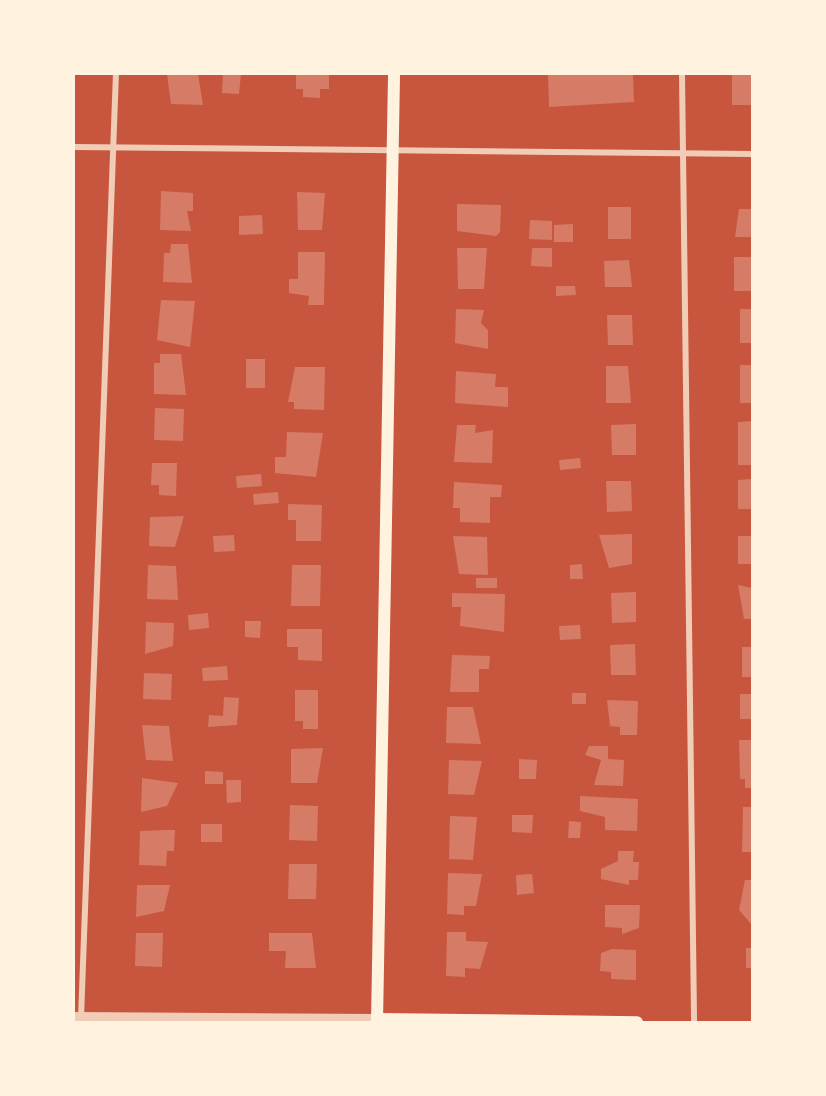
<!DOCTYPE html>
<style>
body{margin:0}
#map{position:relative;width:826px;height:1096px;overflow:hidden;background:#c8553d;font-family:"Space Grotesk",sans-serif}
div>[style]{position:absolute}
[style*='--x']{left:calc(var(--x)*1px);top:calc(var(--y)*1px);width:calc(var(--w)*1px);rotate:calc(var(--a)*1deg)}
.building>*{inset:0;background:#d67c66}
.minor>*{height:6px;margin:-3px;padding:0 3px;transform-origin:3px;border-radius:3px;background:#f1ccb7}
.tertiary>*{height:10px;margin:-5px;padding:0 5px;transform-origin:5px;border-radius:5px;background:#f1ccb7}
.secondary>*{height:12px;margin:-6px;padding:0 6px;transform-origin:6px;border-radius:6px;background:#fff3e0}
span{translate:-50% -50%;white-space:nowrap;text-align:center;line-height:1.15;-webkit-text-stroke:6px #fff3e0;paint-order:stroke}
.frame{position:absolute;inset:0;border:75px solid #fff3e0;pointer-events:none}
</style>
<div id="map">
<div class="building">
<div style="clip-path:polygon(167px 74px,198px 74px,203px 105px,171px 104px)"></div>
<div style="clip-path:polygon(223px 74px,241px 74px,239px 94px,222px 93px)"></div>
<div style="clip-path:polygon(296px 74px,329px 74px,329px 89px,320px 89px,320px 98px,303px 97px,303px 89px,296px 89px)"></div>
<div style="clip-path:polygon(548px 74px,633px 74px,634px 102px,549px 107px)"></div>
<div style="clip-path:polygon(732px 74px,752px 74px,752px 105px,732px 105px)"></div>
<div style="clip-path:polygon(161px 191px,193px 193px,193px 211px,187px 211px,191px 231px,160px 230px)"></div>
<div style="clip-path:polygon(297px 192px,325px 193px,322px 230px,298px 230px)"></div>
<div style="clip-path:polygon(457px 204px,501px 205px,500px 232px,496px 236px,457px 231px)"></div>
<div style="clip-path:polygon(608px 207px,631px 207px,631px 239px,608px 239px)"></div>
<div style="clip-path:polygon(739px 209px,752px 209px,752px 237px,735px 237px)"></div>
<div style="clip-path:polygon(262px 215px,263px 234px,239px 235px,239px 216px)"></div>
<div style="clip-path:polygon(530px 220px,552px 221px,552px 240px,529px 239px)"></div>
<div style="clip-path:polygon(573px 224px,573px 242px,554px 242px,554px 225px)"></div>
<div style="clip-path:polygon(171px 244px,188px 244px,192px 283px,163px 282px,164px 253px,170px 253px)"></div>
<div style="clip-path:polygon(457px 248px,487px 248px,484px 289px,458px 289px)"></div>
<div style="clip-path:polygon(532px 248px,552px 248px,552px 267px,531px 266px)"></div>
<div style="clip-path:polygon(298px 252px,325px 252px,324px 305px,308px 305px,309px 296px,289px 293px,289px 279px,298px 279px)"></div>
<div style="clip-path:polygon(734px 257px,752px 257px,752px 291px,734px 291px)"></div>
<div style="clip-path:polygon(629px 260px,632px 287px,605px 287px,604px 261px)"></div>
<div style="clip-path:polygon(556px 286px,575px 286px,576px 295px,556px 296px)"></div>
<div style="clip-path:polygon(161px 300px,195px 301px,190px 347px,157px 340px)"></div>
<div style="clip-path:polygon(456px 309px,484px 310px,481px 323px,488px 330px,488px 349px,455px 343px)"></div>
<div style="clip-path:polygon(740px 309px,752px 309px,752px 343px,740px 343px)"></div>
<div style="clip-path:polygon(607px 315px,632px 315px,633px 345px,608px 345px)"></div>
<div style="clip-path:polygon(160px 354px,181px 354px,186px 395px,154px 394px,154px 363px,160px 363px)"></div>
<div style="clip-path:polygon(246px 359px,265px 359px,265px 388px,246px 388px)"></div>
<div style="clip-path:polygon(740px 365px,752px 365px,752px 403px,740px 403px)"></div>
<div style="clip-path:polygon(606px 366px,628px 366px,631px 403px,606px 403px)"></div>
<div style="clip-path:polygon(295px 367px,325px 367px,324px 410px,294px 409px,294px 402px,288px 402px)"></div>
<div style="clip-path:polygon(456px 371px,496px 374px,495px 387px,508px 387px,508px 407px,455px 403px)"></div>
<div style="clip-path:polygon(155px 408px,184px 409px,183px 441px,154px 440px)"></div>
<div style="clip-path:polygon(752px 421px,752px 465px,738px 465px,738px 422px)"></div>
<div style="clip-path:polygon(636px 424px,636px 455px,612px 455px,611px 425px)"></div>
<div style="clip-path:polygon(457px 425px,476px 425px,475px 433px,493px 430px,492px 463px,454px 462px)"></div>
<div style="clip-path:polygon(287px 432px,323px 433px,316px 477px,275px 473px,275px 457px,286px 457px)"></div>
<div style="clip-path:polygon(580px 458px,581px 468px,560px 470px,559px 460px)"></div>
<div style="clip-path:polygon(152px 463px,177px 463px,176px 496px,159px 495px,159px 485px,151px 485px)"></div>
<div style="clip-path:polygon(261px 474px,262px 486px,237px 488px,236px 476px)"></div>
<div style="clip-path:polygon(752px 479px,752px 509px,738px 509px,738px 480px)"></div>
<div style="clip-path:polygon(606px 481px,631px 481px,632px 511px,607px 512px)"></div>
<div style="clip-path:polygon(454px 482px,502px 485px,501px 497px,490px 497px,490px 523px,460px 522px,460px 508px,453px 508px)"></div>
<div style="clip-path:polygon(278px 492px,279px 503px,254px 505px,253px 494px)"></div>
<div style="clip-path:polygon(288px 504px,322px 505px,321px 541px,296px 541px,296px 520px,288px 520px)"></div>
<div style="clip-path:polygon(184px 516px,175px 547px,149px 546px,150px 517px)"></div>
<div style="clip-path:polygon(632px 534px,632px 564px,609px 568px,599px 535px)"></div>
<div style="clip-path:polygon(234px 535px,235px 551px,214px 552px,213px 536px)"></div>
<div style="clip-path:polygon(453px 536px,487px 537px,488px 575px,459px 574px)"></div>
<div style="clip-path:polygon(738px 536px,752px 536px,752px 564px,738px 564px)"></div>
<div style="clip-path:polygon(582px 564px,583px 579px,570px 579px,570px 565px)"></div>
<div style="clip-path:polygon(148px 565px,176px 566px,178px 600px,147px 599px)"></div>
<div style="clip-path:polygon(292px 565px,321px 565px,320px 606px,291px 606px)"></div>
<div style="clip-path:polygon(476px 578px,497px 578px,497px 588px,476px 588px)"></div>
<div style="clip-path:polygon(738px 585px,752px 588px,752px 619px,744px 619px)"></div>
<div style="clip-path:polygon(636px 592px,636px 622px,612px 623px,611px 593px)"></div>
<div style="clip-path:polygon(452px 593px,505px 594px,504px 632px,460px 626px,461px 607px,452px 607px)"></div>
<div style="clip-path:polygon(208px 613px,209px 628px,189px 630px,188px 615px)"></div>
<div style="clip-path:polygon(245px 621px,261px 621px,260px 638px,245px 637px)"></div>
<div style="clip-path:polygon(146px 622px,174px 623px,173px 646px,145px 654px)"></div>
<div style="clip-path:polygon(580px 625px,581px 639px,560px 640px,559px 626px)"></div>
<div style="clip-path:polygon(287px 629px,322px 629px,322px 661px,298px 660px,298px 647px,287px 647px)"></div>
<div style="clip-path:polygon(635px 644px,636px 675px,611px 675px,610px 645px)"></div>
<div style="clip-path:polygon(742px 647px,752px 647px,752px 677px,742px 677px)"></div>
<div style="clip-path:polygon(452px 655px,490px 656px,489px 669px,479px 669px,479px 692px,450px 692px)"></div>
<div style="clip-path:polygon(227px 666px,228px 680px,203px 681px,202px 668px)"></div>
<div style="clip-path:polygon(144px 673px,172px 674px,171px 700px,143px 699px)"></div>
<div style="clip-path:polygon(295px 690px,318px 690px,318px 729px,303px 729px,303px 721px,295px 721px)"></div>
<div style="clip-path:polygon(572px 693px,586px 693px,586px 704px,572px 704px)"></div>
<div style="clip-path:polygon(740px 694px,752px 694px,752px 719px,740px 719px)"></div>
<div style="clip-path:polygon(224px 697px,239px 698px,237px 725px,208px 727px,209px 715px,223px 716px)"></div>
<div style="clip-path:polygon(607px 700px,638px 701px,637px 735px,620px 735px,620px 727px,610px 726px)"></div>
<div style="clip-path:polygon(447px 707px,473px 707px,481px 744px,446px 743px)"></div>
<div style="clip-path:polygon(142px 725px,169px 726px,173px 761px,146px 760px)"></div>
<div style="clip-path:polygon(739px 740px,752px 740px,752px 788px,745px 788px,745px 779px,740px 779px)"></div>
<div style="clip-path:polygon(589px 746px,608px 746px,608px 759px,624px 760px,623px 786px,594px 785px,601px 760px,585px 755px)"></div>
<div style="clip-path:polygon(323px 748px,317px 783px,291px 783px,291px 749px)"></div>
<div style="clip-path:polygon(519px 759px,537px 760px,536px 779px,519px 779px)"></div>
<div style="clip-path:polygon(449px 760px,482px 761px,474px 795px,448px 794px)"></div>
<div style="clip-path:polygon(205px 771px,223px 772px,223px 784px,205px 784px)"></div>
<div style="clip-path:polygon(142px 778px,178px 783px,167px 806px,141px 812px)"></div>
<div style="clip-path:polygon(226px 780px,241px 780px,241px 802px,227px 803px)"></div>
<div style="clip-path:polygon(580px 796px,638px 799px,637px 831px,605px 830px,605px 817px,580px 811px)"></div>
<div style="clip-path:polygon(290px 805px,318px 806px,317px 841px,289px 840px)"></div>
<div style="clip-path:polygon(743px 807px,752px 807px,752px 852px,742px 852px)"></div>
<div style="clip-path:polygon(512px 815px,533px 815px,532px 833px,512px 832px)"></div>
<div style="clip-path:polygon(450px 816px,477px 817px,473px 860px,449px 859px)"></div>
<div style="clip-path:polygon(569px 821px,581px 822px,580px 838px,568px 838px)"></div>
<div style="clip-path:polygon(201px 824px,222px 824px,222px 842px,201px 842px)"></div>
<div style="clip-path:polygon(166px 830px,175px 830px,174px 851px,167px 851px,166px 866px,139px 865px,140px 831px)"></div>
<div style="clip-path:polygon(618px 851px,634px 851px,633px 862px,639px 862px,638px 880px,629px 880px,629px 885px,601px 879px,601px 869px,618px 861px)"></div>
<div style="clip-path:polygon(289px 864px,317px 864px,316px 899px,288px 899px)"></div>
<div style="clip-path:polygon(448px 873px,482px 874px,476px 906px,464px 906px,464px 915px,447px 914px)"></div>
<div style="clip-path:polygon(532px 874px,534px 893px,517px 895px,516px 875px)"></div>
<div style="clip-path:polygon(745px 880px,752px 880px,752px 925px,739px 910px)"></div>
<div style="clip-path:polygon(137px 885px,170px 885px,164px 911px,136px 917px)"></div>
<div style="clip-path:polygon(605px 905px,640px 905px,639px 928px,622px 934px,622px 928px,605px 927px)"></div>
<div style="clip-path:polygon(447px 932px,466px 932px,466px 941px,488px 942px,480px 969px,465px 968px,465px 977px,446px 976px)"></div>
<div style="clip-path:polygon(136px 933px,163px 933px,162px 967px,135px 966px)"></div>
<div style="clip-path:polygon(269px 933px,312px 933px,316px 968px,285px 968px,286px 951px,269px 951px)"></div>
<div style="clip-path:polygon(746px 948px,752px 948px,752px 968px,746px 968px)"></div>
<div style="clip-path:polygon(612px 949px,636px 950px,636px 980px,611px 979px,611px 972px,600px 971px,601px 953px)"></div>
</div>
<div class="minor">
<div style="--x:682;--y:74;--w:948;--a:89.27"></div>
<div style="--x:74;--y:147;--w:678;--a:0.59"></div>
<div style="--x:81;--y:1018;--w:945;--a:-87.88"></div>
</div>
<div class="tertiary">
<div style="--x:74;--y:1017;--w:303;--a:0.4"></div>
</div>
<div class="secondary">
<div style="--x:377;--y:1019;--w:260;--a:0.7"></div>
<div style="--x:377;--y:1022;--w:948;--a:-88.97"></div>
</div>
<div class="frame"></div>
</div>
